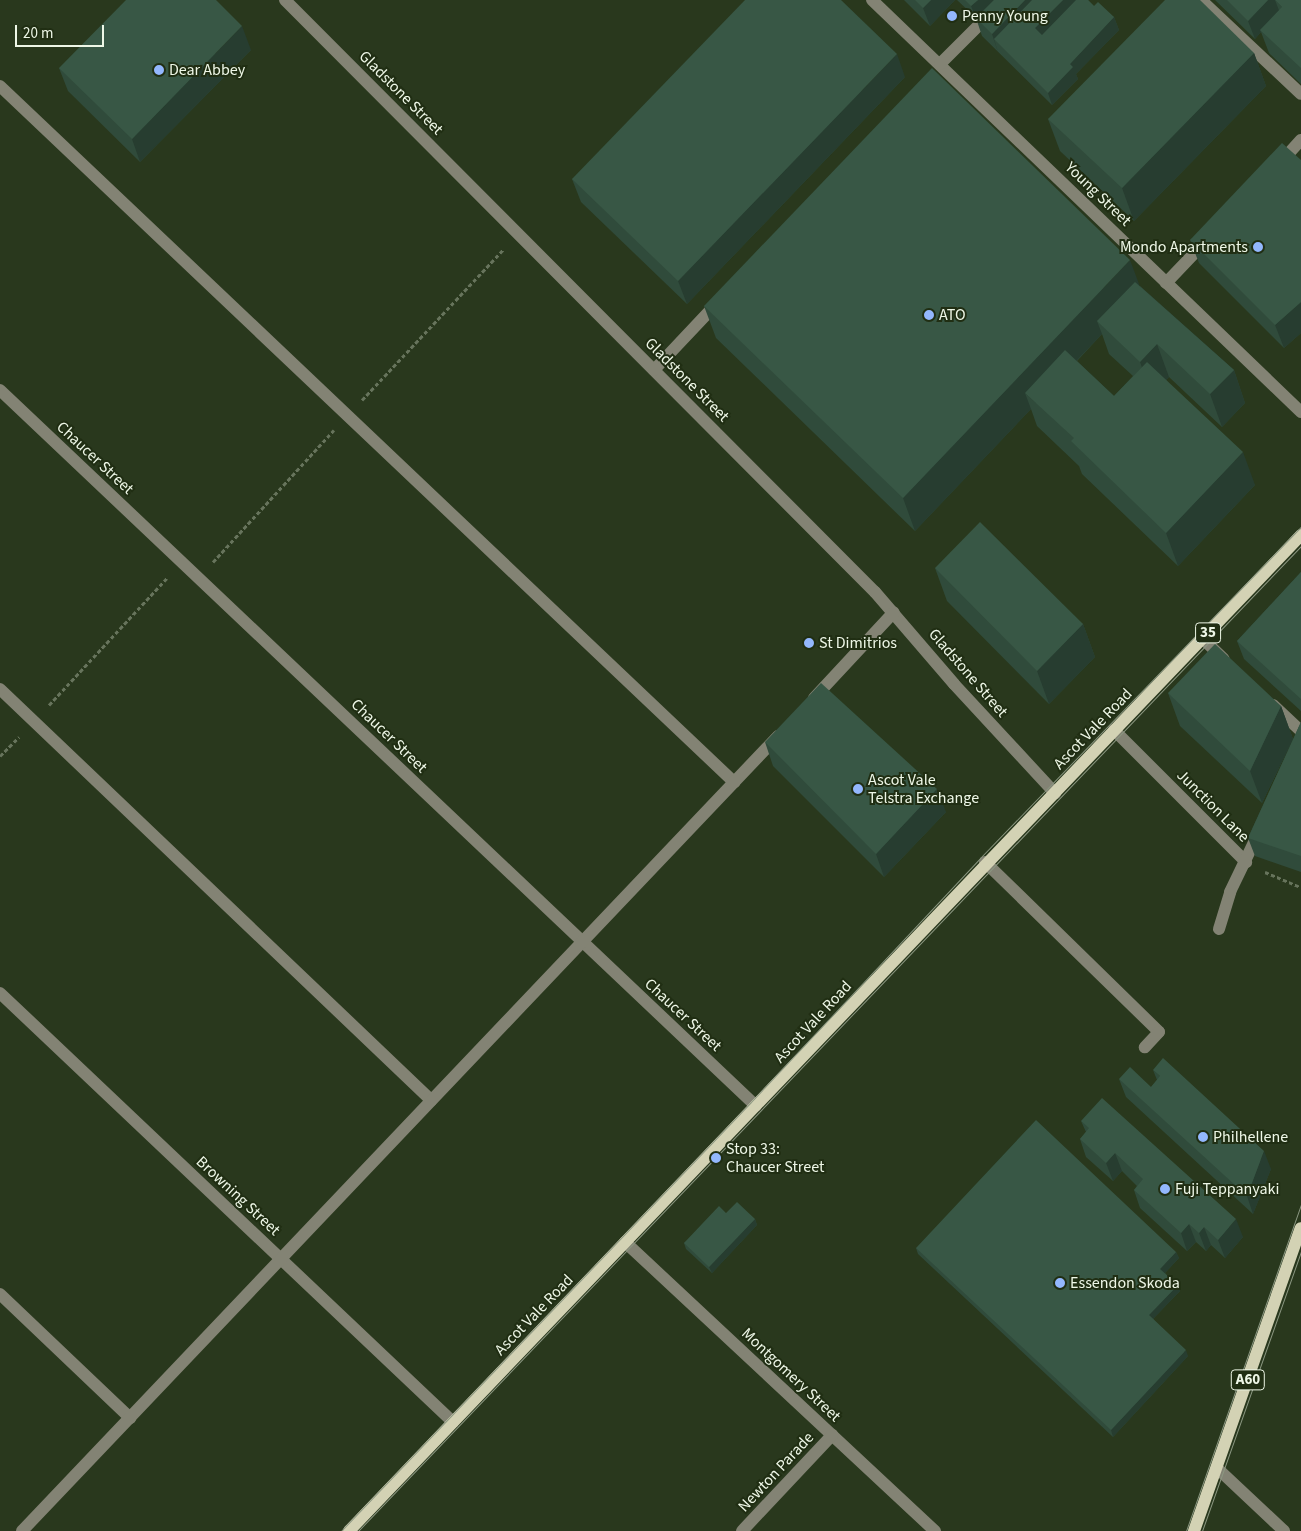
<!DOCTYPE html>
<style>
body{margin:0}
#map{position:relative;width:1301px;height:1531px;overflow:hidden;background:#29381d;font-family:"Source Sans 3",sans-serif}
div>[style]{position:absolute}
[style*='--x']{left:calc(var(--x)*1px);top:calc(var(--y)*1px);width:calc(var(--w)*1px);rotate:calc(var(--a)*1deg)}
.path>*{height:3px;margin-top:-1.5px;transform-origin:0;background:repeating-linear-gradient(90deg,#67745c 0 4px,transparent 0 6.5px)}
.minor>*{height:12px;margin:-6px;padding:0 6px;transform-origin:6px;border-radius:6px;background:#838374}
.major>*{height:12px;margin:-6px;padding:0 6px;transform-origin:6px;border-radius:6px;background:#d3d2b4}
.tram>*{height:1px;margin:-0.5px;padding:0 0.5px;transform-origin:0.5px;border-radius:0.5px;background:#8b9781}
.wall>*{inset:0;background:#304b3b}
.shaded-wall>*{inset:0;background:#273d30}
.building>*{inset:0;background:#385745}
.dots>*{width:14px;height:14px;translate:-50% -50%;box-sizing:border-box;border:2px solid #202e13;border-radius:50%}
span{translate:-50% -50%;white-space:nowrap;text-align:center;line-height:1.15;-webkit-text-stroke:4px #202e13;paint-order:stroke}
.shield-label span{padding:1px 4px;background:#202e13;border:1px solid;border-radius:4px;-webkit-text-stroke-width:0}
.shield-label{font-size:15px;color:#eef7e7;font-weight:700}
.poi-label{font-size:16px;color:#eef7e7}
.left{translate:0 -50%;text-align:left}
.right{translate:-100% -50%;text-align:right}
.street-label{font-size:16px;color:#eef7e7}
.scale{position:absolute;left:15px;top:25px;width:89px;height:22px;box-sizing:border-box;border:2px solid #eef7e7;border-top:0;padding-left:6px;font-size:15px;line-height:18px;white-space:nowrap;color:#eef7e7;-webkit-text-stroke:4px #202e13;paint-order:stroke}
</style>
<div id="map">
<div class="path">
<div style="--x:362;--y:400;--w:206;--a:-46.8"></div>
<div style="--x:213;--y:562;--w:179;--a:-47.5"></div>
<div style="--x:49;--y:705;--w:173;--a:-47.1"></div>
<div style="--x:0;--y:756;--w:27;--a:-45"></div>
<div style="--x:1265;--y:872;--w:39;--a:23"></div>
</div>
<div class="minor">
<div style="--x:285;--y:0;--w:836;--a:45.1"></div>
<div style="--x:875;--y:592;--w:121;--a:49.3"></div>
<div style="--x:954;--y:684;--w:149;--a:47.2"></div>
<div style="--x:872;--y:0;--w:595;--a:43.84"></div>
<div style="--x:1201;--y:0;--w:137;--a:43.2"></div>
<div style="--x:940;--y:64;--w:91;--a:-45"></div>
<div style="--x:0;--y:86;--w:1012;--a:43.48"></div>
<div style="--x:1280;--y:163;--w:31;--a:-48"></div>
<div style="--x:1166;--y:283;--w:58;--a:-46.4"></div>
<div style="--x:654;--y:370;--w:93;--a:-46.7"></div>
<div style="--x:0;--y:390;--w:1041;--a:43.44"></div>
<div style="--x:1202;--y:638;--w:30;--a:44"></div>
<div style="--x:0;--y:689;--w:596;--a:43.64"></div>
<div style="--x:814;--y:698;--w:117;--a:-47.1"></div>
<div style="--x:1273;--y:705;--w:38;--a:43"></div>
<div style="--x:1114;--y:730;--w:187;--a:45"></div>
<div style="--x:985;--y:862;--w:243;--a:44.3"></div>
<div style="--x:1159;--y:1032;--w:21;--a:133"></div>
<div style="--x:1219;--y:929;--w:39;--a:-73"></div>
<div style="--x:1230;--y:892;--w:67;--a:-64.2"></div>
<div style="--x:0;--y:993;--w:624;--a:43.44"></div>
<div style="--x:625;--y:1242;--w:424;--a:43"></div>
<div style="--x:0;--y:1294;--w:180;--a:43.6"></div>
<div style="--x:1217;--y:1468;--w:92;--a:43.2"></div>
<div style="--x:22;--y:1531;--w:1097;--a:-46.44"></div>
<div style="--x:742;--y:1531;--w:132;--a:-46.8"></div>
</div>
<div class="major">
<div style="--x:349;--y:1531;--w:1378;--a:-46.29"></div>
<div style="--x:1194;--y:1531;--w:321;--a:-70.6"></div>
</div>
<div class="tram">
<div style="--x:341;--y:1531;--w:593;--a:-46.3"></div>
<div style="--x:751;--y:1102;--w:335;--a:-46.8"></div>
<div style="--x:980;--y:858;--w:461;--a:-45.9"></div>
<div style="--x:358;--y:1531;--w:1364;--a:-46.25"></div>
<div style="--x:1186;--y:1531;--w:346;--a:-70.6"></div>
<div style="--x:1202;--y:1531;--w:297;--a:-70.5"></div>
</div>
<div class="wall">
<div style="clip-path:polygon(904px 0,955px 0,930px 26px)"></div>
<div style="clip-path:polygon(957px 0,1088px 0,1094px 6px,1114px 17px,1119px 30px,1076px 74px,1078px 79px,1052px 105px,982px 36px,976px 18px)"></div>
<div style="clip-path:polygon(1215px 0,1301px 0,1301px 84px,1269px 53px,1261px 32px,1255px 39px)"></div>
<div style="clip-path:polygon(251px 50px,140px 162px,68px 91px,59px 68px)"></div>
<div style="clip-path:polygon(1254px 53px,1266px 86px,1134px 221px,1060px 151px,1048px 119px)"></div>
<div style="clip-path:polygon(905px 77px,687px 304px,581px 202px,572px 179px)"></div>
<div style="clip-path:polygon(1301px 160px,1301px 333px,1284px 348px,1199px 263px,1190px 240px)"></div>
<div style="clip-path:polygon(evenodd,1140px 286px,1234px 370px,1245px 403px,1222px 427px,1169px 377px,1166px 380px,1255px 485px,1178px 566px,1082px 474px,1079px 466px,1037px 426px,1031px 409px,915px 531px,716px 338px,704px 306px,1140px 286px,1102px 334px,1109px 354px,1133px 376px,1114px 396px,1077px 361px,1102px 334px)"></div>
<div style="clip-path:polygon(935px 568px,1083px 624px,1095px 657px,1049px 704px,947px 601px)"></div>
<div style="clip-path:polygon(1301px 572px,1301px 711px,1244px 659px,1237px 641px)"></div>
<div style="clip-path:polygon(1168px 693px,1281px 706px,1293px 739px,1262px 803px,1180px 726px)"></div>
<div style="clip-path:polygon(1301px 722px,1301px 872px,1255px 856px,1248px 838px)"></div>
<div style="clip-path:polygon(765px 742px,946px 812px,884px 877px,773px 766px)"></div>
<div style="clip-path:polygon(1153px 1070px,1271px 1169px,1253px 1214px,1126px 1097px,1119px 1079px,1151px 1087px,1157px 1080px)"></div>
<div style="clip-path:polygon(1081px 1121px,1243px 1237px,1225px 1258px,1211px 1245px,1206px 1251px,1196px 1242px,1187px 1251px,1140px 1208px,1134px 1190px,1137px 1186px,1122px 1171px,1113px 1181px,1086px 1157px,1080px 1139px,1086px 1132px)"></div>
<div style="clip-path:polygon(726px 1213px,755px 1219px,757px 1225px,712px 1273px,686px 1249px,684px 1243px)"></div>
<div style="clip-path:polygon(916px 1248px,1176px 1252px,1179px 1258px,1165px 1273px,1180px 1291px,1153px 1319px,1188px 1356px,1113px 1437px,918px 1254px)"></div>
</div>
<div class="shaded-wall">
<div style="clip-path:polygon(931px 0,955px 0,930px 26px,923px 8px)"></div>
<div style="clip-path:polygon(978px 0,994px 0,976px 18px,971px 6px)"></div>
<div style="clip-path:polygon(1025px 0,1049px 0,994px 39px,998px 52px,992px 34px)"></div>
<div style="clip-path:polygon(1063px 0,1079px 0,1040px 40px,1035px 28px)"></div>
<div style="clip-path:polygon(1268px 0,1292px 0,1282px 7px,1275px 0,1280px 13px,1260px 30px,1261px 32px,1255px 39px,1248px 21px)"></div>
<div style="clip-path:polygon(1114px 17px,1119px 30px,1076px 74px,1078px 79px,1052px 105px,1048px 93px,1070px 64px)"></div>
<div style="clip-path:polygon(242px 26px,251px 50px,140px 162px,132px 139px)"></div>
<div style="clip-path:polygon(1254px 53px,1266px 86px,1134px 221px,1122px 188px)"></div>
<div style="clip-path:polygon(897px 54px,905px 77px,687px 304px,678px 281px)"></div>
<div style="clip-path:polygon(1130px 260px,1142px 292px,1097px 321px,1102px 334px,1036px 403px,1025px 393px,1031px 409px,915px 531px,903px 498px)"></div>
<div style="clip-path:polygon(1301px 302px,1301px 333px,1284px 348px,1275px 325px)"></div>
<div style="clip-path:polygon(1157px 344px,1169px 377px,1152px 395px,1140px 362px)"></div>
<div style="clip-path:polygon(1234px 370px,1245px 403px,1222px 427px,1210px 394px)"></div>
<div style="clip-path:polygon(1243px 452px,1255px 485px,1178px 566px,1166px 533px)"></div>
<div style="clip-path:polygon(1083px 624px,1095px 657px,1049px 704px,1037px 671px)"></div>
<div style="clip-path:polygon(1281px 706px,1293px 739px,1262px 803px,1250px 771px)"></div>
<div style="clip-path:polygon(937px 789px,946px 812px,884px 877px,876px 854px)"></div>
<div style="clip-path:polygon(1264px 1151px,1271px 1169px,1253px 1214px,1247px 1196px)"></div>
<div style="clip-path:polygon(1115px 1153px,1122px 1171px,1113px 1181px,1106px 1163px)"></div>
<div style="clip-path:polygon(755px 1219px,757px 1225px,712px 1273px,709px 1267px)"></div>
<div style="clip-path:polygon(1236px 1219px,1243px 1237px,1225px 1258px,1218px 1240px)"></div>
<div style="clip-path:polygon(1189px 1224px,1196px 1242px,1187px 1251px,1181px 1233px)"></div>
<div style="clip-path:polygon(1204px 1227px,1211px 1245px,1206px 1251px,1199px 1233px)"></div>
<div style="clip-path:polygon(1176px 1252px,1179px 1258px,1163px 1275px,1160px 1269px)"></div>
<div style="clip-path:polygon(1178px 1285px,1180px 1291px,1151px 1321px,1149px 1315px)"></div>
<div style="clip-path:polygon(1186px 1350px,1188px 1356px,1113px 1437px,1111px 1430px)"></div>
</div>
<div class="building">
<div style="clip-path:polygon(126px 0,216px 0,242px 26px,132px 139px,59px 68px)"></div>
<div style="clip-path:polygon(745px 0,841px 0,897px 54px,678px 281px,572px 179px)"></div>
<div style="clip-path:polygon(915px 0,931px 0,923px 8px)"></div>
<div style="clip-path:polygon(965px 0,978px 0,971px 6px)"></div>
<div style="clip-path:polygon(994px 0,1025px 0,992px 34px,976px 18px)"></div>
<div style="clip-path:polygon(1032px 0,1063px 0,1035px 28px,1042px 35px,1076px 0,1088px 0,1094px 6px,1098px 2px,1114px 17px,1070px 64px,1073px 67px,1048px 93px,994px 39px)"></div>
<div style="clip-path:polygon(1165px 0,1200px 0,1254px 53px,1122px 188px,1048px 119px)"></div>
<div style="clip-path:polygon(1227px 0,1268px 0,1248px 21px)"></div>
<div style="clip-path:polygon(1275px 0,1301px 0,1301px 68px,1260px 30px,1282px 7px)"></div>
<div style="clip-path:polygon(932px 68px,1130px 260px,903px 498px,704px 306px)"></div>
<div style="clip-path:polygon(1282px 143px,1301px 160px,1301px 302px,1275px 325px,1190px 240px)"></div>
<div style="clip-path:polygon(1135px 282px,1234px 370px,1210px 394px,1157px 344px,1140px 362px,1097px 321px)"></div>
<div style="clip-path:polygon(1065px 350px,1114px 396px,1147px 362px,1243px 452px,1166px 533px,1071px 441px,1074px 438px,1025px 393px)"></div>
<div style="clip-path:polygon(980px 522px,1083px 624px,1037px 671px,935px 568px)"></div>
<div style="clip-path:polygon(1301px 572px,1301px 699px,1237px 641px)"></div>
<div style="clip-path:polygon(1215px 644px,1281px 706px,1250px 771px,1168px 693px)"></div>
<div style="clip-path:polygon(821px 683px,937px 789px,876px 854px,765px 742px)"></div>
<div style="clip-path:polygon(1301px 722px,1301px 856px,1248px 838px)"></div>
<div style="clip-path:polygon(1163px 1058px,1264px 1151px,1247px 1196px,1119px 1079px,1130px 1067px,1151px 1087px,1160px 1076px,1153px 1070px)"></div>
<div style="clip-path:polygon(1102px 1098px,1236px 1219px,1218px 1240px,1204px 1227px,1199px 1233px,1189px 1224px,1181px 1233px,1134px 1190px,1143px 1179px,1115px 1153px,1106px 1163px,1080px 1139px,1089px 1128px,1081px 1121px)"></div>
<div style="clip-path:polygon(1036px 1120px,1176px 1252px,1160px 1269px,1178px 1285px,1149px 1315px,1186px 1350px,1111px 1430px,916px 1248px)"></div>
<div style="clip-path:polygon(737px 1202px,755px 1219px,709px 1267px,684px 1243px,719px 1206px,726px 1213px)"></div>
</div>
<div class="dots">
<div style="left:952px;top:16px;background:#93b7fd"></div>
<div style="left:159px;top:70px;background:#93b7fd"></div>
<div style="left:1258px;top:247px;background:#93b7fd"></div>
<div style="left:929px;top:315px;background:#93b7fd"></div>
<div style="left:809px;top:643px;background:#93b7fd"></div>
<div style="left:858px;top:789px;background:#93b7fd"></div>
<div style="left:1203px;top:1137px;background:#93b7fd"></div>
<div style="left:716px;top:1158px;background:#93b7fd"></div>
<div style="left:1165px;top:1189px;background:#93b7fd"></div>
<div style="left:1060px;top:1283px;background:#93b7fd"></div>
</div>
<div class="shield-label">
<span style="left:1208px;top:633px">35</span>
<span style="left:1248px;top:1380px">A60</span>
</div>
<div class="poi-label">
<span class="left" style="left:962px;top:16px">Penny Young</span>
<span class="left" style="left:169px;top:70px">Dear Abbey</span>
<span class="right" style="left:1248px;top:247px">Mondo Apartments</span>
<span class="left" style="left:939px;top:315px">ATO</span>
<span class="left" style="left:819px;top:643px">St Dimitrios</span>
<span class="left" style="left:868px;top:789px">Ascot Vale<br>Telstra Exchange</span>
<span class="left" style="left:1213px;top:1137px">Philhellene</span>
<span class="left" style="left:726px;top:1158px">Stop 33:<br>Chaucer Street</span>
<span class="left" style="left:1175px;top:1189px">Fuji Teppanyaki</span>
<span class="left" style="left:1070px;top:1283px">Essendon Skoda</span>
</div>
<div class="street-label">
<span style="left:401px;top:93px;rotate:45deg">Gladstone Street</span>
<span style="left:1098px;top:194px;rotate:44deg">Young Street</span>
<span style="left:687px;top:380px;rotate:45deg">Gladstone Street</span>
<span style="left:95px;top:458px;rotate:43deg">Chaucer Street</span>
<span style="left:968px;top:673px;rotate:49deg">Gladstone Street</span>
<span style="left:1093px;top:729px;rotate:-46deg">Ascot Vale Road</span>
<span style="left:389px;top:736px;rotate:44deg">Chaucer Street</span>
<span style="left:1213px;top:806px;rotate:45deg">Junction Lane</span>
<span style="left:683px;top:1015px;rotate:43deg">Chaucer Street</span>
<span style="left:813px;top:1022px;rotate:-47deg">Ascot Vale Road</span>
<span style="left:238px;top:1196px;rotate:43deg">Browning Street</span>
<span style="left:534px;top:1315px;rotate:-46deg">Ascot Vale Road</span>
<span style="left:791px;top:1375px;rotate:43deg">Montgomery Street</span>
<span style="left:776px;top:1472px;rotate:-47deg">Newton Parade</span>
</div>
<div class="scale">20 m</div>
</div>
